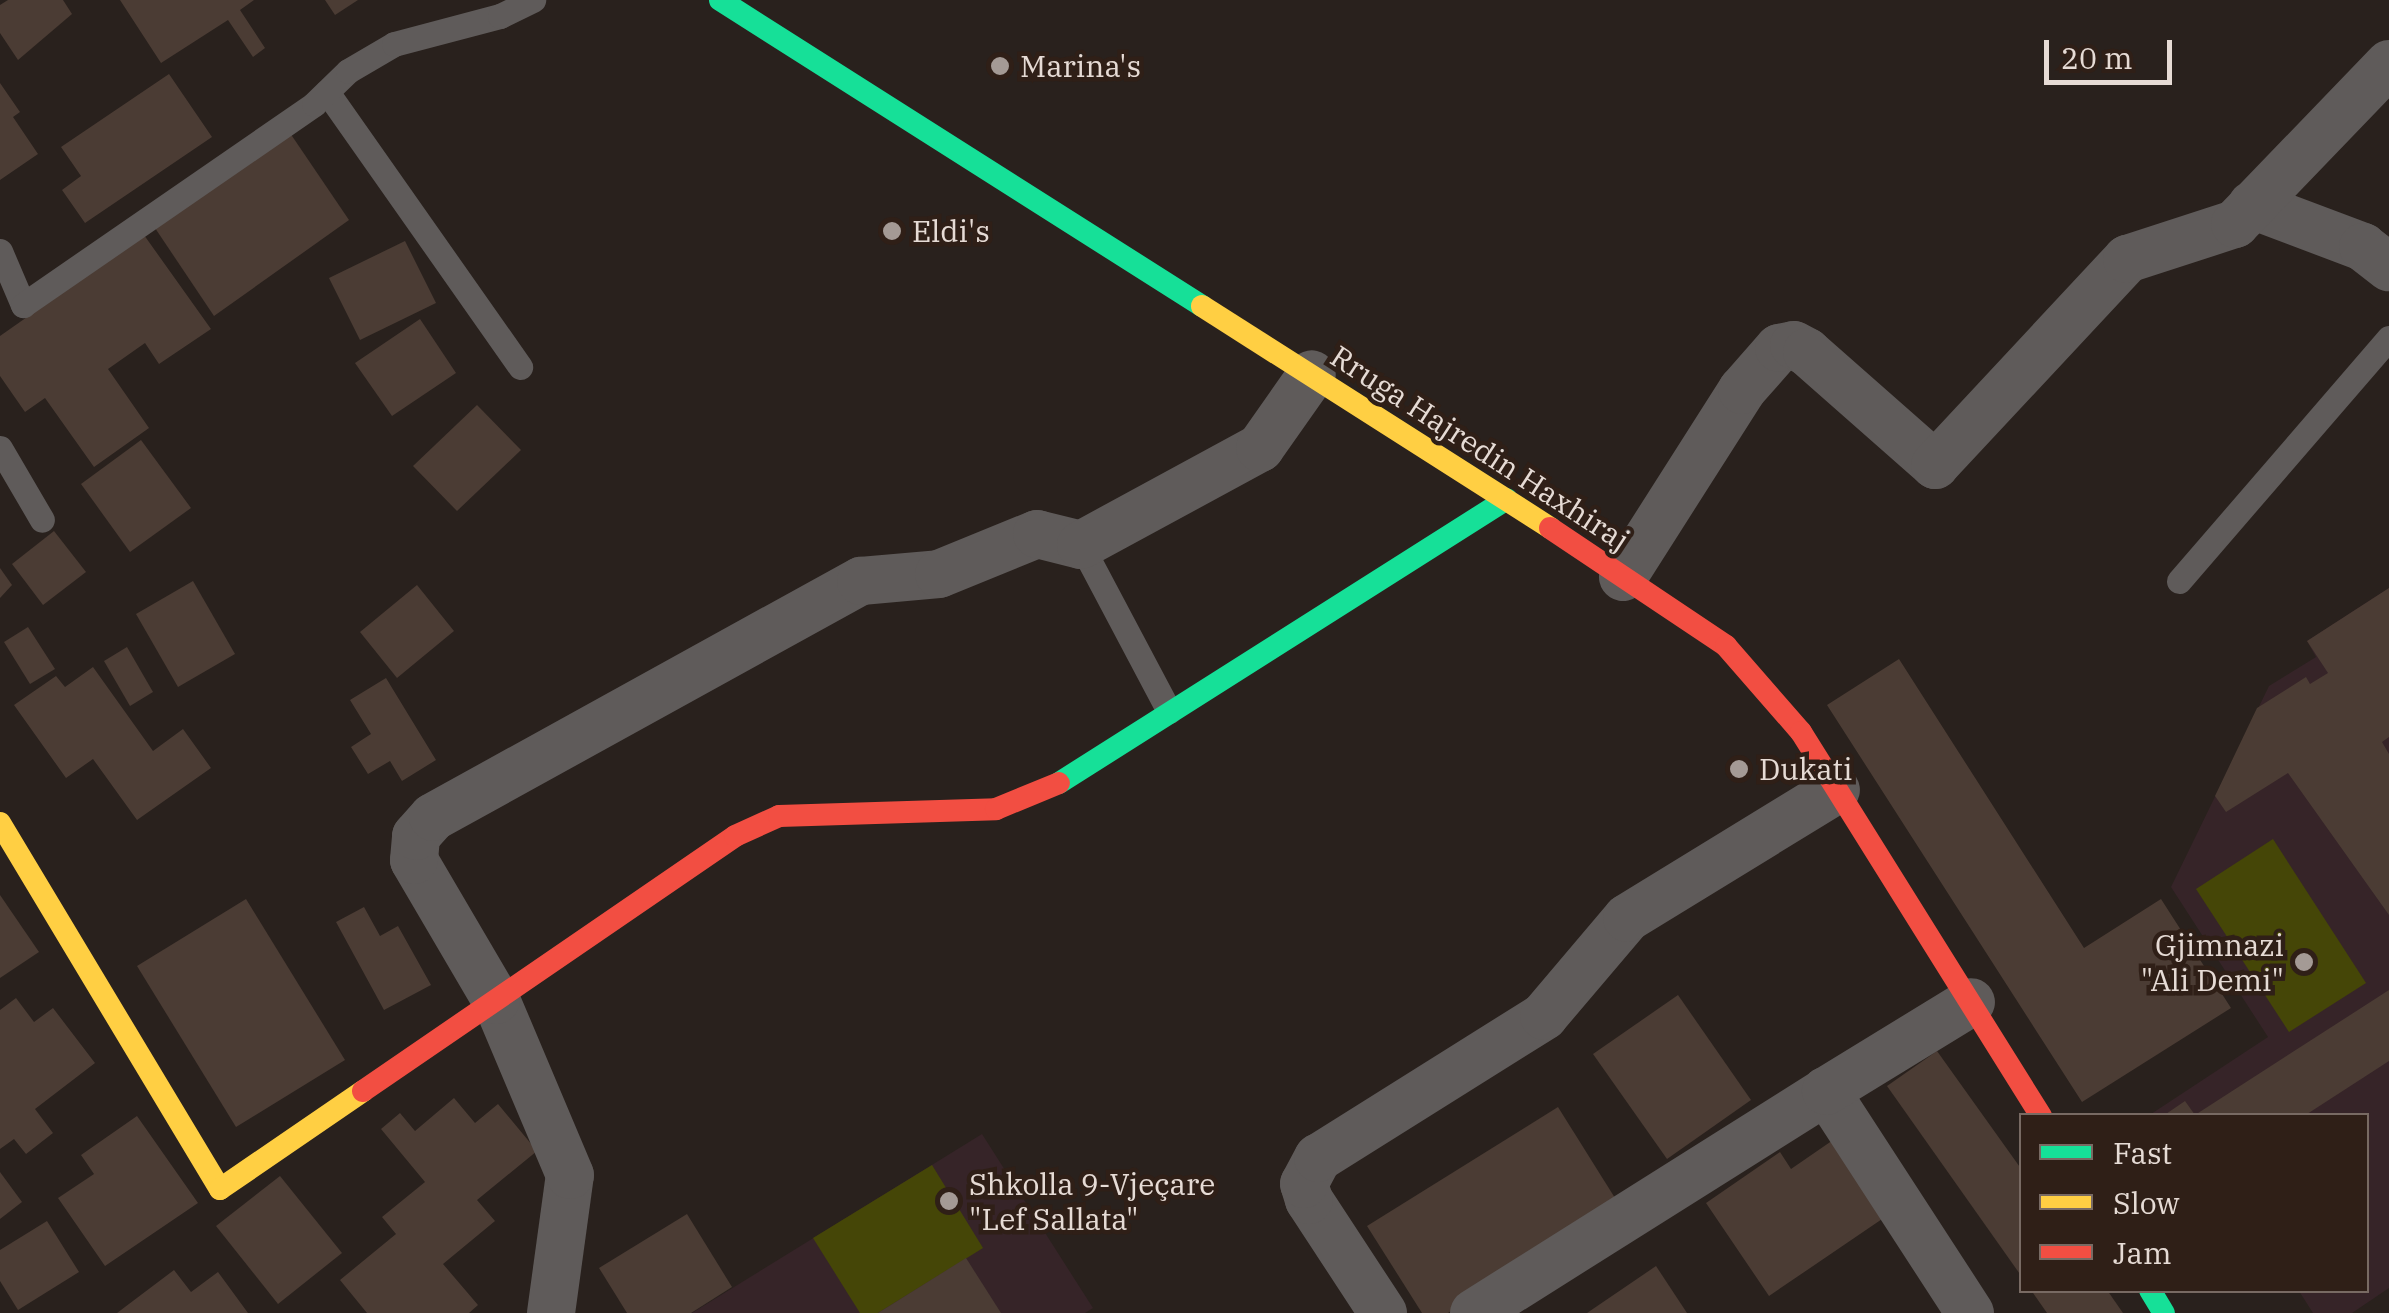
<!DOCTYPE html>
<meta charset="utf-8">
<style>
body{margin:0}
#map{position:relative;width:2389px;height:1313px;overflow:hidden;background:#29211d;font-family:"IBM Plex Serif",serif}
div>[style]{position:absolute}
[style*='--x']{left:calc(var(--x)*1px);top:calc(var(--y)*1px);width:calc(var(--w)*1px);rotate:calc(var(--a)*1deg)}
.education>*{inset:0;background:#362428}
.green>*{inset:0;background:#454607}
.building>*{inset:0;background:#4b3c34}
.lane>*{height:25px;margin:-12.5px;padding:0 12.5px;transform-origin:12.5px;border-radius:12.5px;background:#5f5b5a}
.street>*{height:48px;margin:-24px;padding:0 24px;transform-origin:24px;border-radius:24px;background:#5f5b5a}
.fast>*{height:22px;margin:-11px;padding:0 11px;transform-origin:11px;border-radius:11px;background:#16e098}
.slow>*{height:22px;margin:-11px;padding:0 11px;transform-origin:11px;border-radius:11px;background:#ffcf43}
.jam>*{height:22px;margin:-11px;padding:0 11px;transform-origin:11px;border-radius:11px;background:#f24e42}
.dots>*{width:28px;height:28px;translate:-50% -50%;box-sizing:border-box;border:5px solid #2f1f17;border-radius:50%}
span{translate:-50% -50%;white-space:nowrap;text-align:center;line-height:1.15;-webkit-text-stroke:9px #2f1f17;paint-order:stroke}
.poi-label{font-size:30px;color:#e6dbd5}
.left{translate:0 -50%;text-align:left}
.right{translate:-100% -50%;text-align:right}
.street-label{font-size:30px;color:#e6dbd5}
.legend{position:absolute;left:2019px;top:1113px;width:350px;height:180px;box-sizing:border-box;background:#2f1f17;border:2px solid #786a63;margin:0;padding:12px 18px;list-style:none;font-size:30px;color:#e6dbd5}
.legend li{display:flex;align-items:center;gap:20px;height:50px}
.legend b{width:50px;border:2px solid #786a63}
.scale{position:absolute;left:2044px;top:40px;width:128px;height:45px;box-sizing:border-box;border:5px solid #e6dbd5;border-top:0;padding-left:12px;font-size:30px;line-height:35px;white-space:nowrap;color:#e6dbd5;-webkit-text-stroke:8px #2f1f17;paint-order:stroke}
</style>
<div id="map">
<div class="education">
<div style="clip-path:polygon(2389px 588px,2389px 1288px,2352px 1313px,2313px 1313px,2299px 1291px,2366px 1290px,2366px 1116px,2148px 1116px,2268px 1037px,2171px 887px,2269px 686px,2316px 657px,2307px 641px)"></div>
<div style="clip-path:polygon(982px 1134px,1093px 1308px,1085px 1313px,692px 1313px)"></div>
</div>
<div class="green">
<div style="clip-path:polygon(2273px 839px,2366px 983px,2289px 1032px,2196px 889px)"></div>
<div style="clip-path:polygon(932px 1165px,983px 1248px,878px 1313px,860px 1313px,813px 1238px)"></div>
</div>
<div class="building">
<div style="clip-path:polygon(8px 0,63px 0,72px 14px,18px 60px,0 33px,0 5px)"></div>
<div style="clip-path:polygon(120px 0,254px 0,240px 10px,265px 48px,253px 57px,228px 20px,161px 63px)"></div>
<div style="clip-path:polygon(325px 0,358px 0,335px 15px)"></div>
<div style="clip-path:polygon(169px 74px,212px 137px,85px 223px,62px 190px,81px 176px,61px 147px)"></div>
<div style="clip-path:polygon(0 83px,20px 112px,13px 117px,38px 154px,0 180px)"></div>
<div style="clip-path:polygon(290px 133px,349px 220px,214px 316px,153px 225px)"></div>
<div style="clip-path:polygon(144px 235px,211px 329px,159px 364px,145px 343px,108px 369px,149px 428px,94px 467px,45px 398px,25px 412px,0 376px,0 336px)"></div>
<div style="clip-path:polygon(405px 241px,436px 303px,360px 340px,329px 278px)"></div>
<div style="clip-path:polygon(420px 319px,456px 373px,392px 416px,355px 363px)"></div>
<div style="clip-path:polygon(477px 405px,521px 450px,457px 511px,413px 466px)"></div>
<div style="clip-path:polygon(141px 440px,191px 508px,130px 552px,81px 484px)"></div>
<div style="clip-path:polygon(54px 531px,86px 572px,43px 605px,12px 564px)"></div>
<div style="clip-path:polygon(0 568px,12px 585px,0 598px)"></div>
<div style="clip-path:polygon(193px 581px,235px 654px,178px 687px,136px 614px)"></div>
<div style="clip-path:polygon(417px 585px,454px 631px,397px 678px,360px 632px)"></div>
<div style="clip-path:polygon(2389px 588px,2389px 737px,2382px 742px,2389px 754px,2389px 915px,2288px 773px,2226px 812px,2215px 796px,2257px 708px,2306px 677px,2310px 684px,2328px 673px,2307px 641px)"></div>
<div style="clip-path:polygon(28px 627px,55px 669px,30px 684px,4px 642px)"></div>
<div style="clip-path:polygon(127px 647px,153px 692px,130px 706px,104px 661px)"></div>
<div style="clip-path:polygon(1899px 659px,2084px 948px,2161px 899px,2231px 1008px,2082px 1102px,1827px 705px)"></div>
<div style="clip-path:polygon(93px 667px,153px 751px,183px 729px,211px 768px,137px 820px,93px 759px,66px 778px,14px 705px,56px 676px,65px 687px)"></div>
<div style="clip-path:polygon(386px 678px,436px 760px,402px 781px,390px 761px,368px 774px,351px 747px,371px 734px,350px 700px)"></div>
<div style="clip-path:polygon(0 895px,39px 952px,0 978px)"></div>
<div style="clip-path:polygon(246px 899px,345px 1060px,236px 1127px,137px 966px)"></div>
<div style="clip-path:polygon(364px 907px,380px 936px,398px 926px,431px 985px,384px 1010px,336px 922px)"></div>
<div style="clip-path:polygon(2389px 990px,2389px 1061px,2304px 1116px,2163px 1116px,2185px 1101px,2195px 1115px)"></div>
<div style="clip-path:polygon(1678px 995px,1751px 1100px,1667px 1159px,1593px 1054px)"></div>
<div style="clip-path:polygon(16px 998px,34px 1022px,53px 1008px,95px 1063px,35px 1109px,53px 1133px,26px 1154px,14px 1139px,0 1149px,0 1010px)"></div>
<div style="clip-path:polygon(1937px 1051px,2022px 1170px,2022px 1277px,1887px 1086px)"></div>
<div style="clip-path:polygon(454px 1098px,475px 1123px,498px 1104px,537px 1151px,477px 1200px,495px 1221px,443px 1264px,478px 1305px,469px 1313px,367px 1313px,340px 1280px,396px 1234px,382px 1217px,425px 1182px,381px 1129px,400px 1113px,415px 1131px)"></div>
<div style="clip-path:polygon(1558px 1107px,1620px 1206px,1448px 1313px,1422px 1313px,1367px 1226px)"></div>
<div style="clip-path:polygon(137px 1116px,198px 1203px,105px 1266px,58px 1198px,94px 1174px,81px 1155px)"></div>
<div style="clip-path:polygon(1836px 1138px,1888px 1215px,1769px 1296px,1706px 1203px,1780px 1152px,1791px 1169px)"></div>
<div style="clip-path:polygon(0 1172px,22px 1202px,0 1219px)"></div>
<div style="clip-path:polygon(280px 1176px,342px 1253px,278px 1304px,216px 1226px)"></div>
<div style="clip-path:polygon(687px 1214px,732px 1287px,691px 1313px,627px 1313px,599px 1268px)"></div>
<div style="clip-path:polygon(47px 1221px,79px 1272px,18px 1310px,0 1281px,0 1250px)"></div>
<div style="clip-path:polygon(966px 1258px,1001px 1313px,878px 1313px)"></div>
<div style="clip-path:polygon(1656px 1266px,1687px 1313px,1587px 1313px)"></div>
<div style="clip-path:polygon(174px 1270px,191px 1292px,218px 1272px,248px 1313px,117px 1313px)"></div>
<div style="clip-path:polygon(2031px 1290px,2107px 1290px,2123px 1313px,2047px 1313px)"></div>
</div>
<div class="lane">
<div style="--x:327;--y:92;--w:336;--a:54.9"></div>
<div style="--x:0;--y:251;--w:59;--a:66.9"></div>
<div style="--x:23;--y:305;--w:354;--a:-34.6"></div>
<div style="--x:314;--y:104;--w:47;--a:-44.1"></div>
<div style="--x:348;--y:71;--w:53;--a:-30.4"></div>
<div style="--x:394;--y:44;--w:110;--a:-14.8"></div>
<div style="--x:500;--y:16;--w:37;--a:-26"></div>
<div style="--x:0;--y:448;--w:83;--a:59.7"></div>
<div style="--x:1081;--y:545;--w:188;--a:62.1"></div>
<div style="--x:2179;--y:581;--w:321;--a:-49.2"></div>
</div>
<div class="street">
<div style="--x:2252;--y:205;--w:119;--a:20.7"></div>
<div style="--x:2363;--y:247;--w:33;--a:38"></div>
<div style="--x:1623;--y:577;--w:222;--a:-57.5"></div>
<div style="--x:1742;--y:390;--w:56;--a:-48.6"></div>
<div style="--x:1779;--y:348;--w:15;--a:-11"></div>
<div style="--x:1794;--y:345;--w:15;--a:28"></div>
<div style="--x:1807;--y:352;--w:171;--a:41.4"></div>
<div style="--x:1935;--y:465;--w:282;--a:-47"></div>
<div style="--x:2127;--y:259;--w:114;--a:-18"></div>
<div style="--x:2235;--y:224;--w:222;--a:-46.1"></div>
<div style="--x:551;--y:1313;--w:139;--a:-82.2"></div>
<div style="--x:570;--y:1175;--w:190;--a:-112.9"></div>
<div style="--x:496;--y:1000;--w:162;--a:-120.4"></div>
<div style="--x:414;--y:860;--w:24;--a:-85"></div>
<div style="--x:416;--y:836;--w:25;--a:-48"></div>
<div style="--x:433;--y:817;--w:489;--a:-28.9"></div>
<div style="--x:861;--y:581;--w:78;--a:-5.1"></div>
<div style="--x:939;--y:574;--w:106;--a:-22.2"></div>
<div style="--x:1037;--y:534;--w:45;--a:14"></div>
<div style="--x:1081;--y:545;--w:204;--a:-28.5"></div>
<div style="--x:1260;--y:448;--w:90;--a:-54.9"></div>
<div style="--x:1383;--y:1313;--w:135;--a:-123.2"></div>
<div style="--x:1309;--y:1200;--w:17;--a:-107"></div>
<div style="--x:1304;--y:1184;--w:30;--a:-62"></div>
<div style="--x:1318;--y:1158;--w:267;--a:-32.1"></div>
<div style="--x:1544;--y:1016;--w:128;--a:-49.7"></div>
<div style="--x:1627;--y:918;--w:245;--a:-31.5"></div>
<div style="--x:1474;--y:1313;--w:416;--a:-32.2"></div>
<div style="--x:1970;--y:1313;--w:265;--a:-123"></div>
<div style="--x:1826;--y:1091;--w:170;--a:-31.5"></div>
</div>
<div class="fast">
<div style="--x:720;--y:0;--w:571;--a:32.41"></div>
<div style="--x:1059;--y:783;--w:530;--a:-32.37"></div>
<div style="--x:2150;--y:1290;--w:27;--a:59"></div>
</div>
<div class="slow">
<div style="--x:1202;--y:306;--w:413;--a:32.5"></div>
<div style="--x:0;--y:823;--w:427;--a:59"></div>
<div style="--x:220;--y:1189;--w:173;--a:-34.4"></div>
</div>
<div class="jam">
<div style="--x:1550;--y:528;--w:212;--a:33.8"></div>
<div style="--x:1726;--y:646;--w:114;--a:48.9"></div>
<div style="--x:1801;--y:732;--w:453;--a:58"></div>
<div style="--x:363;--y:1091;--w:451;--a:-34.4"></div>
<div style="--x:735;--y:836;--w:48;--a:-24.4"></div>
<div style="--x:779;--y:816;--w:217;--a:-1.8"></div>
<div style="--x:996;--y:809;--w:68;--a:-22.4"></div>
</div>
<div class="dots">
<div style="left:1000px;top:66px;background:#a49a95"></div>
<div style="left:892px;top:231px;background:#a49a95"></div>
<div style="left:1739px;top:769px;background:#a49a95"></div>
<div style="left:2304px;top:962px;background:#a49a95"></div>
<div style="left:949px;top:1201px;background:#a49a95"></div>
</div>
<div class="poi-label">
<span class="left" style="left:1020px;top:66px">Marina's</span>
<span class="left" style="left:912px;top:231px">Eldi's</span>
<span class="left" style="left:1759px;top:769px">Dukati</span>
<span class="right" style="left:2284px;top:962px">Gjimnazi<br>"Ali Demi"</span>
<span class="left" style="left:969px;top:1201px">Shkolla 9-Vjeçare<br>"Lef Sallata"</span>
</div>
<div class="street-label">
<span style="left:1480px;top:448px;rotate:33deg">Rruga Hajredin Haxhiraj</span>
</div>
<ul class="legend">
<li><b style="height:12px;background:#16e098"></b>Fast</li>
<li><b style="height:12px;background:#ffcf43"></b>Slow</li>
<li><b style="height:12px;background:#f24e42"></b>Jam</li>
</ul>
<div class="scale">20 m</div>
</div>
